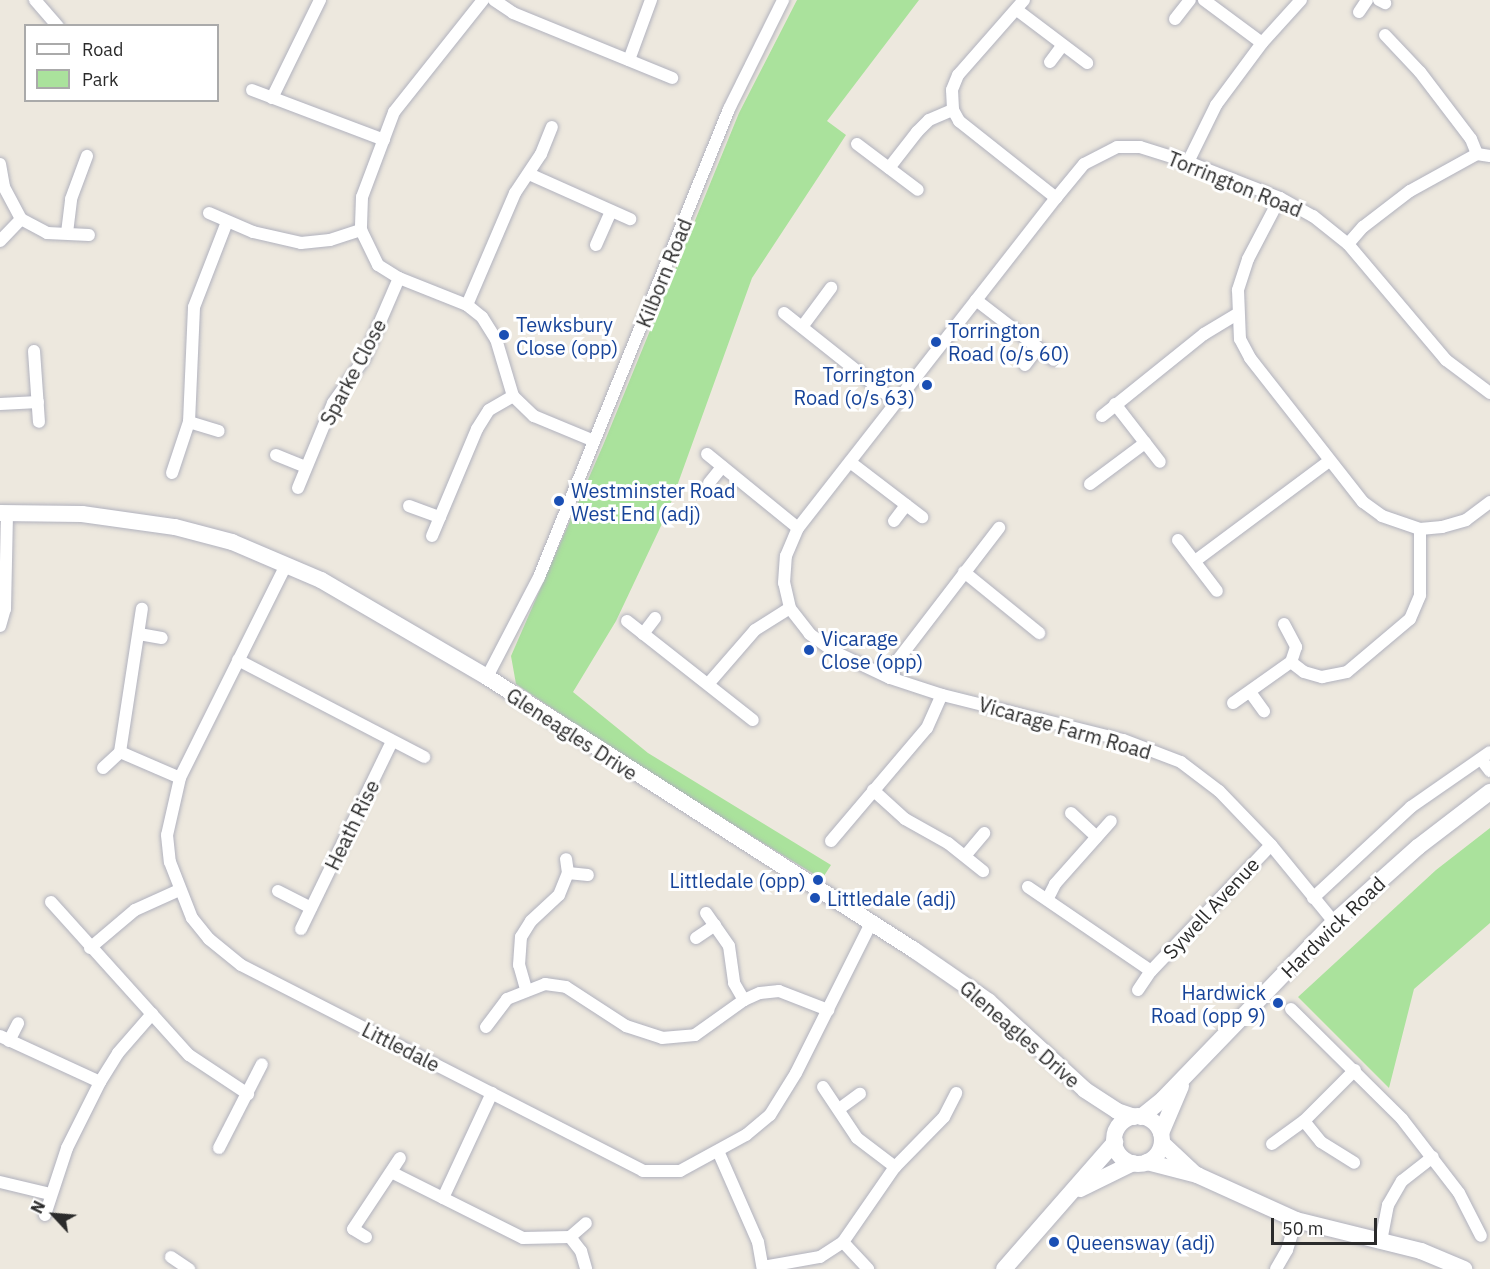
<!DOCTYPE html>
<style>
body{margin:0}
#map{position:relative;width:1490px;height:1269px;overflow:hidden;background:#ede8de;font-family:"IBM Plex Sans",sans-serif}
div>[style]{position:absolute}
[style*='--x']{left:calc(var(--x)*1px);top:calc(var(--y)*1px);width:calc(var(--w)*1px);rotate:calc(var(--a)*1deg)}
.green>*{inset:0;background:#aae29c}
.roads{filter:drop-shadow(0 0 2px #b1b2be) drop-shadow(0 0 2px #b1b2be)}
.minor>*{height:12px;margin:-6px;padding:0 6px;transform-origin:6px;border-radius:6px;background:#fff}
.tertiary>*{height:16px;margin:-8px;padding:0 8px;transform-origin:8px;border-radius:8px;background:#fff}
.tertiary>.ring{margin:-8px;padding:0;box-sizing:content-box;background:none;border:16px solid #fff;border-radius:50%}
.dots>*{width:16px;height:16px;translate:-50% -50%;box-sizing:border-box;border:3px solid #fff;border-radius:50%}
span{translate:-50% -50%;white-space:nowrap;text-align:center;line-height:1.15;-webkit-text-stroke:6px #fff;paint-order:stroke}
.street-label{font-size:20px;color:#2b2b2b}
.transit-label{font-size:20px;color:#164399}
.left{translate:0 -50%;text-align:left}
.right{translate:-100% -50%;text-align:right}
.legend{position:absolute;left:24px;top:24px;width:195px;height:78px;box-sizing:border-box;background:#fff;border:2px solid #aaa;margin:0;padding:8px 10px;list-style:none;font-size:18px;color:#2b2b2b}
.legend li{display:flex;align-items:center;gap:12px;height:30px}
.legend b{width:30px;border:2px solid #aaa}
.north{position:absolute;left:24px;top:1185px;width:60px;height:60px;-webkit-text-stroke:4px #fff;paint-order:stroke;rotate:296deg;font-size:16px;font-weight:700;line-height:24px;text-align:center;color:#2b2b2b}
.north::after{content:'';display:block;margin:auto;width:21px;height:27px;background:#2b2b2b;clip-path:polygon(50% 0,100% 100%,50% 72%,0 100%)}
.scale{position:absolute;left:1271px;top:1218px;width:106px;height:27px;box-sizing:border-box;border:3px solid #2b2b2b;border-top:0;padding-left:8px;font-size:18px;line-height:21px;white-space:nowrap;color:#2b2b2b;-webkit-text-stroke:4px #fff;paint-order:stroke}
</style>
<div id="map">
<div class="green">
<div style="clip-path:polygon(797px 0,919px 0,827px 121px,846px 135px,752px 278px,668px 511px,616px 621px,573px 692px,648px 753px,831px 865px,822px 879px,638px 766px,516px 684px,511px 656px,604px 443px,739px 113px)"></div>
<div style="clip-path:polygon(1490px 828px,1490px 923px,1414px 989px,1389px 1088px,1298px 997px,1436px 870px)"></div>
</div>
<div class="roads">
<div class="minor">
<div style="--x:35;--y:0;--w:35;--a:49"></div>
<div style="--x:483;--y:0;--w:143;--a:128.5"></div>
<div style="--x:394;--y:112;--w:91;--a:110.6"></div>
<div style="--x:362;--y:197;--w:33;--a:92"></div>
<div style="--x:361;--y:230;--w:39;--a:64"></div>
<div style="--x:378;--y:265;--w:25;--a:32"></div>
<div style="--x:399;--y:278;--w:73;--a:21.7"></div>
<div style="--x:467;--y:305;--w:19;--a:39"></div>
<div style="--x:482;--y:317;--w:26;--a:58"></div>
<div style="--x:496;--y:339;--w:59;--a:73.4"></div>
<div style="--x:513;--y:396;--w:29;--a:44"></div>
<div style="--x:534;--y:416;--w:65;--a:22.6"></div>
<div style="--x:494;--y:0;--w:23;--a:34"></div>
<div style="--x:513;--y:13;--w:172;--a:22.2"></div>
<div style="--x:1024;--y:0;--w:100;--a:131.3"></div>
<div style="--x:958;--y:75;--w:16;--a:112"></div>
<div style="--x:952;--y:90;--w:20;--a:87"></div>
<div style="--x:953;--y:110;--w:13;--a:61"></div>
<div style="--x:959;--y:121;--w:124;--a:38.4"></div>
<div style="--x:1204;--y:0;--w:72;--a:36.6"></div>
<div style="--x:1379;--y:0;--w:7;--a:27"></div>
<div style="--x:1017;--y:10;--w:88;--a:37.1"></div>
<div style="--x:1359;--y:12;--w:14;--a:-56"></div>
<div style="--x:1175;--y:19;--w:24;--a:-52"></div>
<div style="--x:1385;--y:35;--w:51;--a:46.6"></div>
<div style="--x:1420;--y:72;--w:84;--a:52.7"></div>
<div style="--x:1471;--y:139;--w:16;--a:68"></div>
<div style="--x:629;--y:60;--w:64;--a:-69.9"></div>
<div style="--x:1050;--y:62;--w:21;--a:-53"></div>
<div style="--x:252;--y:90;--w:141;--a:20.7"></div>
<div style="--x:272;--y:98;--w:109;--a:-63.9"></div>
<div style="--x:857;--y:144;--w:76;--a:37"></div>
<div style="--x:1188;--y:162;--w:64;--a:-63.8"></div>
<div style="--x:1216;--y:105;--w:77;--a:-53.4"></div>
<div style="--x:1262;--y:43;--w:58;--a:-47.8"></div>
<div style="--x:0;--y:164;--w:23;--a:80"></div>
<div style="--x:4;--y:187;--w:36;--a:62"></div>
<div style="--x:21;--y:219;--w:30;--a:28"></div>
<div style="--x:47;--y:233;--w:42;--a:2.7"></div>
<div style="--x:889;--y:168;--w:46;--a:-52.1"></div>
<div style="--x:917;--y:132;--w:17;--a:-45"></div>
<div style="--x:929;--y:120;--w:26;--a:-23"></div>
<div style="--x:529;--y:174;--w:111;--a:24"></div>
<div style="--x:1280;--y:198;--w:69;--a:117.7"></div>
<div style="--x:1248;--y:259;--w:33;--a:108"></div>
<div style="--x:1238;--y:290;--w:49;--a:87.7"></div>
<div style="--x:1240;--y:339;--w:21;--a:62"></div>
<div style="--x:1250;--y:358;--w:183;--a:51.9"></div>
<div style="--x:1363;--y:502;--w:24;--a:36"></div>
<div style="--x:1382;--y:516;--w:40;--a:18.9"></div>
<div style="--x:1420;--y:529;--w:22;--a:-5"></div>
<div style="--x:1442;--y:527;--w:25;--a:-16"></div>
<div style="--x:1466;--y:520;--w:30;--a:-37"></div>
<div style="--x:209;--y:213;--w:48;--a:23.4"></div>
<div style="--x:253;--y:232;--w:49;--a:12.9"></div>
<div style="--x:301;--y:243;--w:29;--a:-6"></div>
<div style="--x:330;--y:240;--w:33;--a:-18"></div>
<div style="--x:67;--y:233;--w:34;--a:-83"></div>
<div style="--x:71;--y:199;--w:46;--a:-69.6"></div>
<div style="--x:0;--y:241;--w:30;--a:-46"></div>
<div style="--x:1348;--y:244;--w:23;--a:-49"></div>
<div style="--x:1363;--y:227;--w:59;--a:-37.5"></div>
<div style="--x:1410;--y:191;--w:77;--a:-28.9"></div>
<div style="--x:1477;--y:154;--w:13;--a:9"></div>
<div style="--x:596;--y:245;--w:36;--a:-66"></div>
<div style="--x:976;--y:300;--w:98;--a:37.6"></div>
<div style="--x:467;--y:305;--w:122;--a:-66.8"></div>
<div style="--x:515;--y:193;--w:47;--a:-56.3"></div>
<div style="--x:541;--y:154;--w:29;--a:-68"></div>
<div style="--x:784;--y:313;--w:143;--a:38.5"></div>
<div style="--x:802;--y:327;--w:49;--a:-53.4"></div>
<div style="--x:34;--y:351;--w:71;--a:86"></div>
<div style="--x:1025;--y:365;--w:21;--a:-53"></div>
<div style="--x:0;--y:404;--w:38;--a:-3"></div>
<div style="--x:1115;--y:404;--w:73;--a:52.2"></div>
<div style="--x:1102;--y:416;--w:131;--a:-38.8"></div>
<div style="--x:1204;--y:334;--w:37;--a:-31"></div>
<div style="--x:189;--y:422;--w:31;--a:17"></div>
<div style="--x:707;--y:454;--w:117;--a:39.1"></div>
<div style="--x:276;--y:455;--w:32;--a:22"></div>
<div style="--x:850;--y:462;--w:91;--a:37.4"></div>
<div style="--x:172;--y:473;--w:54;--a:-71.6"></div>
<div style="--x:189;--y:422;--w:115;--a:-87.5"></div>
<div style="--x:194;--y:307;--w:91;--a:-68.8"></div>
<div style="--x:709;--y:483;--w:21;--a:-51"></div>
<div style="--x:1090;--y:484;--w:69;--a:-36.7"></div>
<div style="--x:298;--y:488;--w:92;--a:-67.6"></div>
<div style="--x:333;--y:403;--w:54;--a:-54.8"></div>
<div style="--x:364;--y:359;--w:88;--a:-66.6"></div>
<div style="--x:409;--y:506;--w:33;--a:20"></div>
<div style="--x:894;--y:521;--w:20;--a:-53"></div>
<div style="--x:432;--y:536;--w:116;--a:-67.2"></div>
<div style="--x:477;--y:429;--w:22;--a:-58"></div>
<div style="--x:489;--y:410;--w:28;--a:-30"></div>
<div style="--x:1178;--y:540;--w:64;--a:52.6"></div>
<div style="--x:1195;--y:561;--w:167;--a:-36.7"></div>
<div style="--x:286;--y:565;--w:238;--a:116.5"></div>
<div style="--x:180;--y:778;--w:58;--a:102.8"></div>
<div style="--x:167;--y:835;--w:27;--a:84"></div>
<div style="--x:170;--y:862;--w:60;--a:68.6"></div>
<div style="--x:192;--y:918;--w:27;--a:51"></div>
<div style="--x:209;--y:939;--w:41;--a:39.1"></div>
<div style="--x:241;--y:965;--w:452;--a:27.1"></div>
<div style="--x:643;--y:1171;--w:37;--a:0"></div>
<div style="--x:680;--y:1171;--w:75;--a:-28.6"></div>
<div style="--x:746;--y:1135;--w:31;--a:-40"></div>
<div style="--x:770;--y:1115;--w:49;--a:-58.2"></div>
<div style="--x:796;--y:1073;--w:168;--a:-63.4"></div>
<div style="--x:964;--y:572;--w:97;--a:39.1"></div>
<div style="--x:627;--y:621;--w:160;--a:38.2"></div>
<div style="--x:1284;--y:624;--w:26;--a:62"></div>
<div style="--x:1296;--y:647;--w:16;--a:108"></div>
<div style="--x:0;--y:626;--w:18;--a:-74"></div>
<div style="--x:5;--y:609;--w:96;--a:-88.8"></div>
<div style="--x:139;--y:634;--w:23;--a:10"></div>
<div style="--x:643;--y:634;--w:20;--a:-53"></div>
<div style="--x:238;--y:660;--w:210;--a:27.5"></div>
<div style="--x:487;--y:677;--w:113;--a:-62.5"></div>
<div style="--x:539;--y:577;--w:505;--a:-67.9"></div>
<div style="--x:729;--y:109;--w:122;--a:-63.6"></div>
<div style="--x:890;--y:678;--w:18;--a:-68"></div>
<div style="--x:897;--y:661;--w:168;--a:-52.5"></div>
<div style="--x:709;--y:683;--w:70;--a:-49"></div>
<div style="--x:755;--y:630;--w:41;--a:-32.2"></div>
<div style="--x:1250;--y:692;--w:24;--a:54"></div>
<div style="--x:1233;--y:703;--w:71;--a:-35.3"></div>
<div style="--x:1291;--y:662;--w:16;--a:38"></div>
<div style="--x:1304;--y:672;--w:19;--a:16"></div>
<div style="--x:1322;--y:677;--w:25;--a:-11"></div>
<div style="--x:1347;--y:672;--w:82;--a:-40.1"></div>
<div style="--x:1410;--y:619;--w:26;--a:-67"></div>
<div style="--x:1420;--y:595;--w:66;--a:-90"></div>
<div style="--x:120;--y:752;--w:65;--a:23.4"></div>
<div style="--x:1481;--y:759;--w:15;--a:53"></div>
<div style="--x:103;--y:768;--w:23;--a:-43"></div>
<div style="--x:120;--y:752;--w:145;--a:-81.3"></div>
<div style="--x:873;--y:790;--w:43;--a:42.2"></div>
<div style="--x:905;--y:819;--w:49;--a:29.2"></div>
<div style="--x:948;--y:843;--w:45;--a:38.7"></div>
<div style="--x:1071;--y:813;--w:35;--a:43"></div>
<div style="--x:831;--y:841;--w:148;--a:-49.7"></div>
<div style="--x:927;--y:728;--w:36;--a:-66"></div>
<div style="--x:965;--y:856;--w:30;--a:-50"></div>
<div style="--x:568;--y:873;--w:20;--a:6"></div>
<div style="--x:1028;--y:887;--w:149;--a:34.3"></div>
<div style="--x:278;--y:891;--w:37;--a:27"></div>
<div style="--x:1048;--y:898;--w:16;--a:-63"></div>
<div style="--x:1055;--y:884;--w:84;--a:-48.4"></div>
<div style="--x:1313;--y:898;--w:134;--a:-42.9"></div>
<div style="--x:1411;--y:807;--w:96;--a:-34.8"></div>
<div style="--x:51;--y:902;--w:206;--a:48"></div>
<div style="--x:189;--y:1055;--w:71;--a:33.5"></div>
<div style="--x:706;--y:913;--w:40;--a:55.1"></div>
<div style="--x:729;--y:946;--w:37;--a:82"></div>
<div style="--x:734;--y:983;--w:20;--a:60"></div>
<div style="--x:1334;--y:922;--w:99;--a:-129.3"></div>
<div style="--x:1271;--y:845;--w:75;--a:-133.9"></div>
<div style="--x:1219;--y:791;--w:48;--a:-142.7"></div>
<div style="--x:1181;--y:762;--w:62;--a:-159.2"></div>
<div style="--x:1123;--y:740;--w:187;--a:-166"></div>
<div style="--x:942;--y:695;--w:55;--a:-161.9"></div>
<div style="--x:890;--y:678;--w:63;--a:-154.7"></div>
<div style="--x:833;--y:651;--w:29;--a:-144"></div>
<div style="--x:810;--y:634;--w:33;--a:-128"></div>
<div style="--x:790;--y:608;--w:26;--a:-103"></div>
<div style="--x:784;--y:583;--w:27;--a:-86"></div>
<div style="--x:786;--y:556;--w:30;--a:-67"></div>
<div style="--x:798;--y:528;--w:419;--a:-52"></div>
<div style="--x:1056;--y:198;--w:44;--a:-50.5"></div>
<div style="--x:1084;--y:164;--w:37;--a:-27"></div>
<div style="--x:1117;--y:147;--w:23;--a:0"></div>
<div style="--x:1140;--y:147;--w:50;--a:17.4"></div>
<div style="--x:1188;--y:162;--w:99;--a:21.4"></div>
<div style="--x:1280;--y:198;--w:38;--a:29"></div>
<div style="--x:1313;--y:216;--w:45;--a:38.7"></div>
<div style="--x:1348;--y:244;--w:152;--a:49.8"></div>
<div style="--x:1446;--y:360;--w:55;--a:36.9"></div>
<div style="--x:301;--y:929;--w:208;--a:-64.1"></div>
<div style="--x:696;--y:938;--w:23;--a:-34"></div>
<div style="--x:90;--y:948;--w:59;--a:-40.2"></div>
<div style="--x:135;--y:910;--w:48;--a:-24.4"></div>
<div style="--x:526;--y:989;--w:25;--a:-106"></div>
<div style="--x:519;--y:965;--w:28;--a:-86"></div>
<div style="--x:521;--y:937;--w:19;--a:-58"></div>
<div style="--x:531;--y:921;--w:38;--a:-43"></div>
<div style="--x:559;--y:895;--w:24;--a:-68"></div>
<div style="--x:568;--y:873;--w:14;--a:-98"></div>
<div style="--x:1138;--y:990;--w:23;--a:-56"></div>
<div style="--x:1151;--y:971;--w:174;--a:-46.4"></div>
<div style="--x:1291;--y:1009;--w:156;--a:44.7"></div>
<div style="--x:1402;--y:1119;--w:93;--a:52.4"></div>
<div style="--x:1459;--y:1193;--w:48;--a:62.9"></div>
<div style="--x:486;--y:1027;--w:35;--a:-53"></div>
<div style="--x:507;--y:999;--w:41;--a:-21.5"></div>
<div style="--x:545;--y:984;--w:21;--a:8"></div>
<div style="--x:566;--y:987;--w:72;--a:33"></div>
<div style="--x:626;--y:1026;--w:38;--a:18"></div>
<div style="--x:662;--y:1038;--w:33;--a:-5"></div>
<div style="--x:695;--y:1035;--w:60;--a:-35.5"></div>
<div style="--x:744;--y:1000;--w:17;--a:-24"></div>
<div style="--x:760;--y:993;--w:19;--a:-6"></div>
<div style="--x:779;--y:991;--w:53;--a:21.2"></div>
<div style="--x:0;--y:1036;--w:110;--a:24.7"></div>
<div style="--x:9;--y:1041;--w:20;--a:-63"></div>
<div style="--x:823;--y:1087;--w:61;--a:56.3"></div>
<div style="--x:857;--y:1138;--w:48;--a:37.3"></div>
<div style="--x:839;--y:1109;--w:26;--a:-36"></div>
<div style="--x:1304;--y:1121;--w:27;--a:51"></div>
<div style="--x:1321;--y:1142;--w:39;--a:32"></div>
<div style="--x:1272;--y:1144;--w:39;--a:-36"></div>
<div style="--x:1304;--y:1121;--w:72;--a:-45"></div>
<div style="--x:219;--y:1148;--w:94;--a:-62.9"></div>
<div style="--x:718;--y:1151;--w:99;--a:66.3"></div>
<div style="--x:758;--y:1242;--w:27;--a:80"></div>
<div style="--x:393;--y:1173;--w:145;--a:26.6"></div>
<div style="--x:523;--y:1238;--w:47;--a:-1.2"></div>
<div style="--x:570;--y:1237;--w:21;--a:-41"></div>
<div style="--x:0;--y:1182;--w:51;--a:13.5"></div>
<div style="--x:443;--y:1198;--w:116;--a:-65"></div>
<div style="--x:45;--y:1215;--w:71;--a:-71.8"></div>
<div style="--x:67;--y:1148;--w:74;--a:-63.4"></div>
<div style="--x:100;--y:1082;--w:34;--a:-58"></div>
<div style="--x:118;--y:1053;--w:52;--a:-48.9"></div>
<div style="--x:366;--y:1237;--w:15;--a:-148"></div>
<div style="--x:353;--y:1229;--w:85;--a:-56.5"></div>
<div style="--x:570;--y:1237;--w:18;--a:52"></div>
<div style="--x:581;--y:1251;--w:19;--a:74"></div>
<div style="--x:1381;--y:1241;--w:37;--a:-79"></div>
<div style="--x:1388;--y:1205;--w:28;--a:-60"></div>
<div style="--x:1402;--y:1181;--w:39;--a:-38"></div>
<div style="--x:843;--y:1242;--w:37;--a:47"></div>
<div style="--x:171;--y:1257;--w:22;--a:34"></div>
<div style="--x:763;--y:1267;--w:58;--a:-10"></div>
<div style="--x:820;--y:1257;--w:27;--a:-33"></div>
<div style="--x:843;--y:1242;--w:91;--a:-55.3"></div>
<div style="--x:895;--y:1167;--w:70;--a:-45.6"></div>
<div style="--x:944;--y:1117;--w:27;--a:-63"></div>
<div style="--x:1276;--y:1269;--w:22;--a:-60"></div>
<div style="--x:1287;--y:1250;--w:31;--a:-73"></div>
</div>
<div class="tertiary">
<div style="--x:0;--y:513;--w:82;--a:0.7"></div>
<div style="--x:82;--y:514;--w:94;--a:8"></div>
<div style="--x:175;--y:527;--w:59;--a:14.7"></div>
<div style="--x:232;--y:542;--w:97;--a:23.1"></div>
<div style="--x:321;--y:580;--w:192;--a:30.3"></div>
<div style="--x:487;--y:677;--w:507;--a:32.59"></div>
<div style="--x:914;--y:950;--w:90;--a:34.6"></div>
<div style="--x:988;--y:1001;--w:132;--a:42.5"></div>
<div style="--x:1085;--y:1090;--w:38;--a:33"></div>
<div style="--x:1117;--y:1111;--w:18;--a:19"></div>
<div class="ring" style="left:1114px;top:1116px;width:32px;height:32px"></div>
<div style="--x:1141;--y:1117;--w:28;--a:-39"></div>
<div style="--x:1163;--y:1099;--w:246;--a:-46"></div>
<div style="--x:1334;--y:922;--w:113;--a:-41.8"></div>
<div style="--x:1418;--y:847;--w:91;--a:-37.4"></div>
<div style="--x:1161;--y:1133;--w:51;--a:-66.9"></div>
<div style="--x:1162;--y:1143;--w:44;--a:43.2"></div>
<div style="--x:1147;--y:1162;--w:52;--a:14.6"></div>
<div style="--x:1197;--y:1175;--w:109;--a:24.4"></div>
<div style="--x:1296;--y:1220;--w:129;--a:13.9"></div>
<div style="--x:1421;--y:1251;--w:47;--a:22.7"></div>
<div style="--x:1080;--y:1189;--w:59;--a:-26.1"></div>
<div style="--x:1004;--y:1269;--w:169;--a:-48.8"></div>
</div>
</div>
<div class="dots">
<div style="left:504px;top:335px;background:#1a4fb4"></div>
<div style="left:936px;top:342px;background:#1a4fb4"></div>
<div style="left:927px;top:385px;background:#1a4fb4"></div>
<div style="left:559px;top:501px;background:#1a4fb4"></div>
<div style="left:809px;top:650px;background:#1a4fb4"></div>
<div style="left:818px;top:880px;background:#1a4fb4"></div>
<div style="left:815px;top:898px;background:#1a4fb4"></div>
<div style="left:1278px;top:1003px;background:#1a4fb4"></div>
<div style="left:1054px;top:1242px;background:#1a4fb4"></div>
</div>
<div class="street-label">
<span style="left:1235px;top:184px;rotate:22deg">Torrington Road</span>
<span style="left:664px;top:273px;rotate:-68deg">Kilborn Road</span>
<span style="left:353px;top:372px;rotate:-62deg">Sparke Close</span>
<span style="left:1065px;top:728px;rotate:16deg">Vicarage Farm Road</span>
<span style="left:572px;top:734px;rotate:33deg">Gleneagles Drive</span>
<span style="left:352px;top:825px;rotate:-64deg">Heath Rise</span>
<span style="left:1211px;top:908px;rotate:-47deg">Sywell Avenue</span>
<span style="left:1333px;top:927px;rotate:-44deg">Hardwick Road</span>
<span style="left:1020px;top:1034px;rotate:41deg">Gleneagles Drive</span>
<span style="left:401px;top:1047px;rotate:27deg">Littledale</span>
</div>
<div class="transit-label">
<span class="left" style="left:516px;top:336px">Tewksbury<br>Close (opp)</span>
<span class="left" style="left:948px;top:342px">Torrington<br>Road (o/s 60)</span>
<span class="right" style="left:915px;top:386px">Torrington<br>Road (o/s 63)</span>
<span class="left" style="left:571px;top:502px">Westminster Road<br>West End (adj)</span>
<span class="left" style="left:821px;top:650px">Vicarage<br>Close (opp)</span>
<span class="right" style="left:806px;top:880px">Littledale (opp)</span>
<span class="left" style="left:827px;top:898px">Littledale (adj)</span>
<span class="right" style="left:1266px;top:1004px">Hardwick<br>Road (opp 9)</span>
<span class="left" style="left:1066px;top:1242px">Queensway (adj)</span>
</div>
<ul class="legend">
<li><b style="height:8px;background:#fff"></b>Road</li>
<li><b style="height:16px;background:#aae29c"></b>Park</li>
</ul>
<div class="north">N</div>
<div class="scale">50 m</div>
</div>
